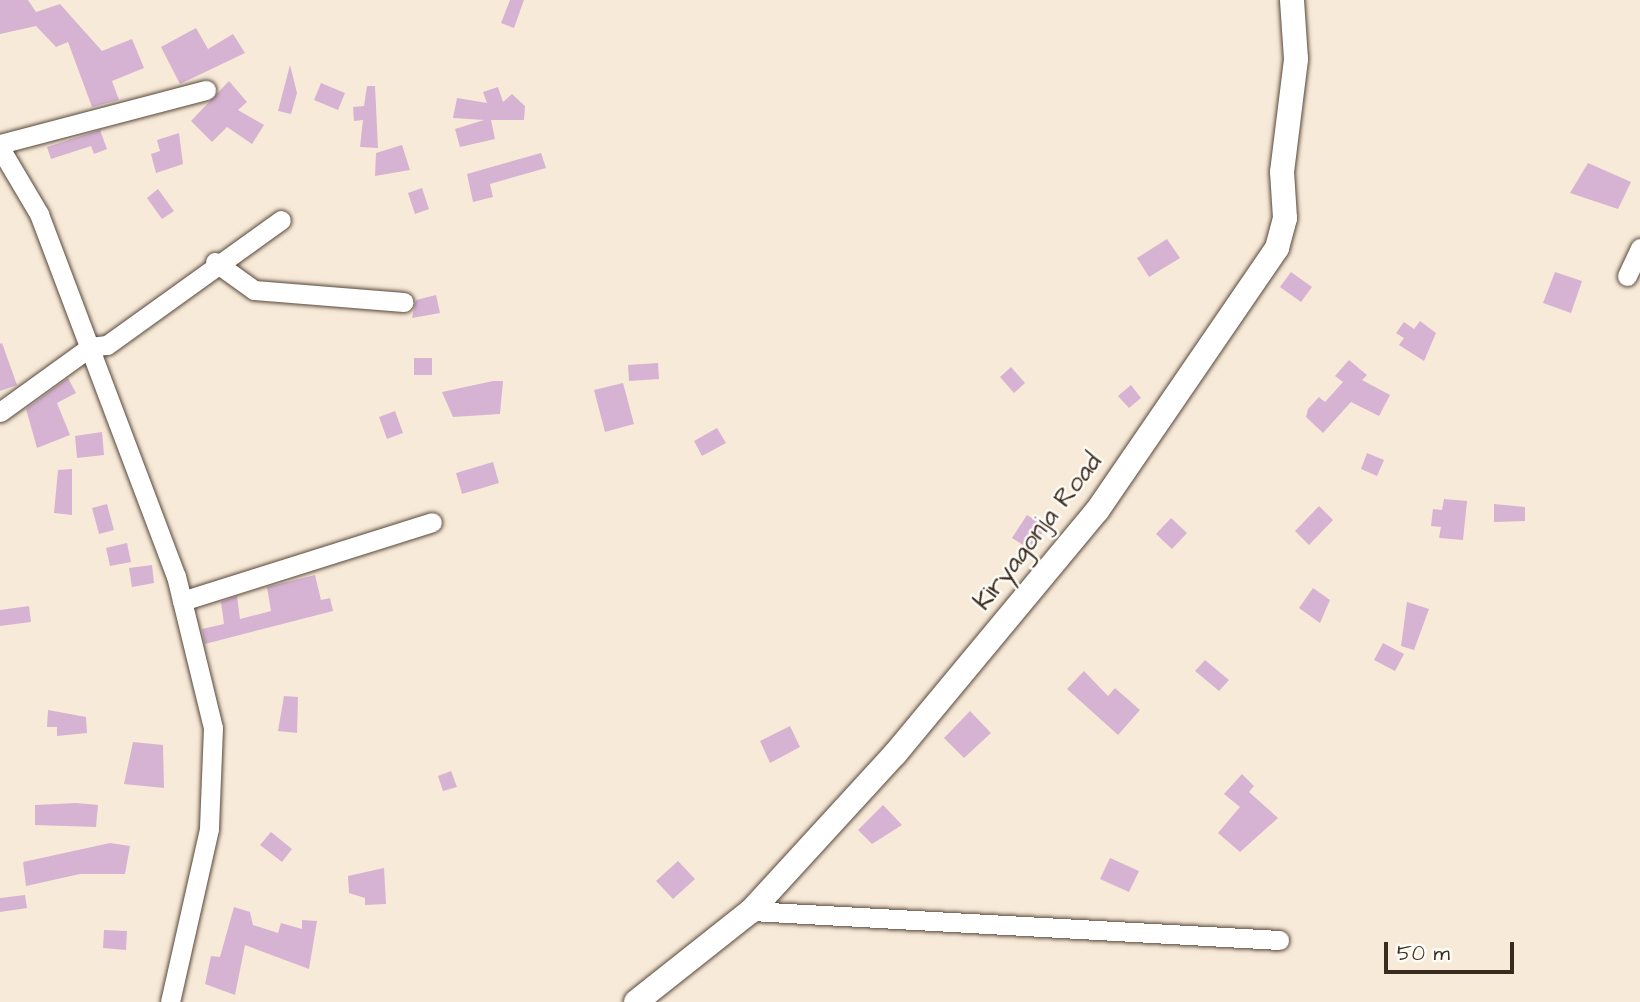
<!DOCTYPE html>
<style>
body{margin:0}
#map{position:relative;width:1640px;height:1002px;overflow:hidden;background:#f8ead8;font-family:"Architects Daughter",sans-serif}
div>[style]{position:absolute}
[style*='--x']{left:calc(var(--x)*1px);top:calc(var(--y)*1px);width:calc(var(--w)*1px);rotate:calc(var(--a)*1deg)}
.building>*{inset:0;background:#d7b3d3}
.roads{filter:drop-shadow(0 0 2px #57473a) drop-shadow(0 0 2px #57473a)}
.minor>*{height:19px;margin:-9.5px;padding:0 9.5px;transform-origin:9.5px;border-radius:9.5px;background:#fff}
.tertiary>*{height:24px;margin:-12px;padding:0 12px;transform-origin:12px;border-radius:12px;background:#fff}
span{translate:-50% -50%;white-space:nowrap;text-align:center;line-height:1.15;-webkit-text-stroke:5px #fdfcf7;paint-order:stroke}
.street-label{font-size:26px;color:#3b2a1e}
.scale{position:absolute;left:1384px;top:942px;width:130px;height:32px;box-sizing:border-box;border:4px solid #3b2a1e;border-top:0;padding-left:9px;font-size:21px;line-height:24px;white-space:nowrap;color:#3b2a1e;-webkit-text-stroke:5px #fdfcf7;paint-order:stroke}
</style>
<div id="map">
<div class="building">
<div style="clip-path:polygon(0 0,28px 0,36px 12px,60px 4px,102px 51px,132px 39px,144px 68px,112px 81px,119px 100px,92px 107px,68px 42px,56px 47px,36px 26px,0 34px)"></div>
<div style="clip-path:polygon(510px 0,524px 0,514px 28px,501px 23px)"></div>
<div style="clip-path:polygon(196px 28px,208px 49px,233px 34px,245px 53px,180px 84px,161px 47px)"></div>
<div style="clip-path:polygon(290px 65px,297px 93px,291px 114px,278px 111px)"></div>
<div style="clip-path:polygon(229px 81px,247px 102px,238px 110px,264px 125px,252px 144px,227px 127px,212px 142px,191px 121px)"></div>
<div style="clip-path:polygon(321px 83px,345px 93px,338px 110px,314px 100px)"></div>
<div style="clip-path:polygon(367px 86px,375px 86px,378px 148px,360px 147px,363px 120px,354px 121px,353px 107px,364px 106px)"></div>
<div style="clip-path:polygon(498px 87px,503px 102px,512px 94px,525px 106px,524px 120px,491px 120px,495px 139px,460px 147px,455px 129px,484px 120px,453px 118px,457px 98px,487px 103px,483px 92px)"></div>
<div style="clip-path:polygon(100px 130px,107px 149px,94px 154px,91px 146px,51px 159px,47px 147px)"></div>
<div style="clip-path:polygon(179px 133px,183px 164px,156px 173px,151px 154px,160px 151px,157px 140px)"></div>
<div style="clip-path:polygon(402px 145px,410px 170px,375px 176px,376px 153px)"></div>
<div style="clip-path:polygon(541px 153px,546px 168px,490px 184px,493px 197px,473px 202px,467px 174px)"></div>
<div style="clip-path:polygon(1588px 163px,1631px 182px,1618px 209px,1570px 193px)"></div>
<div style="clip-path:polygon(422px 188px,429px 209px,415px 214px,408px 193px)"></div>
<div style="clip-path:polygon(158px 189px,174px 211px,162px 219px,147px 198px)"></div>
<div style="clip-path:polygon(1167px 239px,1180px 258px,1149px 277px,1137px 258px)"></div>
<div style="clip-path:polygon(1291px 272px,1312px 287px,1301px 302px,1280px 287px)"></div>
<div style="clip-path:polygon(1555px 272px,1582px 281px,1571px 313px,1543px 303px)"></div>
<div style="clip-path:polygon(436px 295px,440px 313px,412px 318px,416px 300px)"></div>
<div style="clip-path:polygon(1420px 321px,1436px 333px,1424px 361px,1399px 345px,1404px 338px,1396px 333px,1404px 322px,1414px 329px)"></div>
<div style="clip-path:polygon(2px 343px,17px 385px,0 391px,0 344px)"></div>
<div style="clip-path:polygon(414px 358px,432px 358px,432px 375px,414px 375px)"></div>
<div style="clip-path:polygon(1349px 360px,1367px 375px,1362px 380px,1390px 395px,1379px 416px,1351px 402px,1323px 433px,1306px 417px,1308px 409px,1319px 397px,1325px 402px,1343px 382px,1335px 376px)"></div>
<div style="clip-path:polygon(658px 363px,659px 379px,629px 381px,628px 365px)"></div>
<div style="clip-path:polygon(1011px 367px,1025px 383px,1014px 393px,1000px 377px)"></div>
<div style="clip-path:polygon(68px 378px,76px 393px,57px 403px,70px 435px,37px 448px,26px 409px)"></div>
<div style="clip-path:polygon(493px 381px,503px 381px,500px 414px,453px 417px,442px 392px)"></div>
<div style="clip-path:polygon(623px 383px,634px 424px,605px 432px,594px 390px)"></div>
<div style="clip-path:polygon(1131px 385px,1141px 398px,1129px 408px,1118px 396px)"></div>
<div style="clip-path:polygon(395px 411px,403px 433px,387px 439px,379px 417px)"></div>
<div style="clip-path:polygon(717px 428px,726px 443px,702px 456px,694px 441px)"></div>
<div style="clip-path:polygon(102px 432px,104px 455px,77px 458px,75px 436px)"></div>
<div style="clip-path:polygon(1367px 453px,1384px 460px,1377px 476px,1361px 469px)"></div>
<div style="clip-path:polygon(493px 462px,499px 483px,462px 494px,456px 473px)"></div>
<div style="clip-path:polygon(72px 469px,72px 515px,54px 513px,58px 470px)"></div>
<div style="clip-path:polygon(1444px 499px,1467px 501px,1463px 540px,1439px 538px,1441px 527px,1431px 526px,1433px 509px,1442px 510px)"></div>
<div style="clip-path:polygon(107px 504px,114px 530px,99px 534px,92px 508px)"></div>
<div style="clip-path:polygon(1494px 504px,1525px 507px,1525px 521px,1494px 522px)"></div>
<div style="clip-path:polygon(1319px 506px,1333px 520px,1309px 545px,1295px 531px)"></div>
<div style="clip-path:polygon(1027px 515px,1046px 527px,1031px 550px,1012px 538px)"></div>
<div style="clip-path:polygon(1171px 518px,1187px 533px,1172px 549px,1156px 534px)"></div>
<div style="clip-path:polygon(127px 543px,131px 562px,110px 566px,106px 548px)"></div>
<div style="clip-path:polygon(152px 565px,154px 583px,132px 587px,129px 568px)"></div>
<div style="clip-path:polygon(315px 575px,321px 600px,330px 598px,333px 611px,205px 644px,202px 629px,224px 624px,221px 602px,237px 596px,240px 619px,271px 611px,267px 587px)"></div>
<div style="clip-path:polygon(1313px 588px,1330px 600px,1320px 623px,1299px 608px)"></div>
<div style="clip-path:polygon(1407px 602px,1429px 609px,1414px 650px,1401px 646px)"></div>
<div style="clip-path:polygon(29px 606px,31px 622px,0 626px,0 610px)"></div>
<div style="clip-path:polygon(1383px 643px,1404px 654px,1395px 671px,1374px 660px)"></div>
<div style="clip-path:polygon(1205px 660px,1229px 680px,1219px 691px,1195px 671px)"></div>
<div style="clip-path:polygon(1084px 671px,1108px 696px,1115px 688px,1140px 710px,1118px 735px,1067px 689px)"></div>
<div style="clip-path:polygon(284px 696px,298px 697px,297px 733px,278px 731px)"></div>
<div style="clip-path:polygon(48px 710px,86px 717px,87px 733px,57px 736px,57px 727px,47px 727px)"></div>
<div style="clip-path:polygon(970px 711px,991px 733px,964px 758px,944px 738px)"></div>
<div style="clip-path:polygon(790px 726px,800px 747px,770px 763px,760px 741px)"></div>
<div style="clip-path:polygon(133px 742px,163px 745px,164px 788px,124px 784px)"></div>
<div style="clip-path:polygon(451px 771px,457px 787px,443px 791px,438px 776px)"></div>
<div style="clip-path:polygon(1242px 774px,1254px 786px,1249px 792px,1278px 818px,1240px 852px,1218px 833px,1240px 807px,1224px 794px)"></div>
<div style="clip-path:polygon(76px 803px,98px 805px,96px 827px,35px 825px,35px 805px)"></div>
<div style="clip-path:polygon(883px 805px,902px 825px,872px 844px,858px 830px)"></div>
<div style="clip-path:polygon(271px 832px,292px 849px,282px 862px,260px 845px)"></div>
<div style="clip-path:polygon(110px 843px,130px 846px,125px 874px,80px 874px,26px 886px,23px 862px)"></div>
<div style="clip-path:polygon(1110px 858px,1139px 871px,1129px 892px,1100px 879px)"></div>
<div style="clip-path:polygon(678px 861px,695px 879px,673px 899px,656px 881px)"></div>
<div style="clip-path:polygon(384px 868px,386px 904px,365px 905px,365px 898px,349px 893px,348px 876px)"></div>
<div style="clip-path:polygon(25px 895px,27px 908px,0 912px,0 898px)"></div>
<div style="clip-path:polygon(234px 907px,250px 912px,253px 925px,278px 933px,281px 923px,302px 929px,302px 920px,317px 921px,309px 969px,245px 945px,235px 995px,205px 984px,211px 956px,220px 957px)"></div>
<div style="clip-path:polygon(104px 930px,127px 931px,126px 950px,103px 948px)"></div>
</div>
<div class="roads">
<div class="minor">
<div style="--x:0;--y:144;--w:213;--a:-14.7"></div>
<div style="--x:0;--y:148;--w:77;--a:59.4"></div>
<div style="--x:39;--y:214;--w:387;--a:69.3"></div>
<div style="--x:176;--y:576;--w:156;--a:76.3"></div>
<div style="--x:213;--y:728;--w:101;--a:92.3"></div>
<div style="--x:209;--y:829;--w:177;--a:102.7"></div>
<div style="--x:215;--y:262;--w:48;--a:35.7"></div>
<div style="--x:254;--y:290;--w:150;--a:4.6"></div>
<div style="--x:1627;--y:276;--w:31;--a:-65"></div>
<div style="--x:0;--y:412;--w:111;--a:-35.8"></div>
<div style="--x:90;--y:347;--w:17;--a:-7"></div>
<div style="--x:107;--y:345;--w:214;--a:-35.7"></div>
<div style="--x:182;--y:601;--w:262;--a:-17.5"></div>
<div style="--x:751;--y:911;--w:529;--a:3.14"></div>
</div>
<div class="tertiary">
<div style="--x:636;--y:1002;--w:147;--a:-38.4"></div>
<div style="--x:751;--y:911;--w:213;--a:-47.5"></div>
<div style="--x:895;--y:754;--w:316;--a:-50.3"></div>
<div style="--x:1097;--y:511;--w:319;--a:-55.6"></div>
<div style="--x:1277;--y:248;--w:31;--a:-75"></div>
<div style="--x:1285;--y:218;--w:46;--a:-93.7"></div>
<div style="--x:1282;--y:172;--w:114;--a:-82.9"></div>
<div style="--x:1296;--y:59;--w:59;--a:-93.9"></div>
</div>
</div>
<div class="street-label">
<span style="left:1038px;top:532px;rotate:-52deg">Kiryagonja Road</span>
</div>
<div class="scale">50 m</div>
</div>
